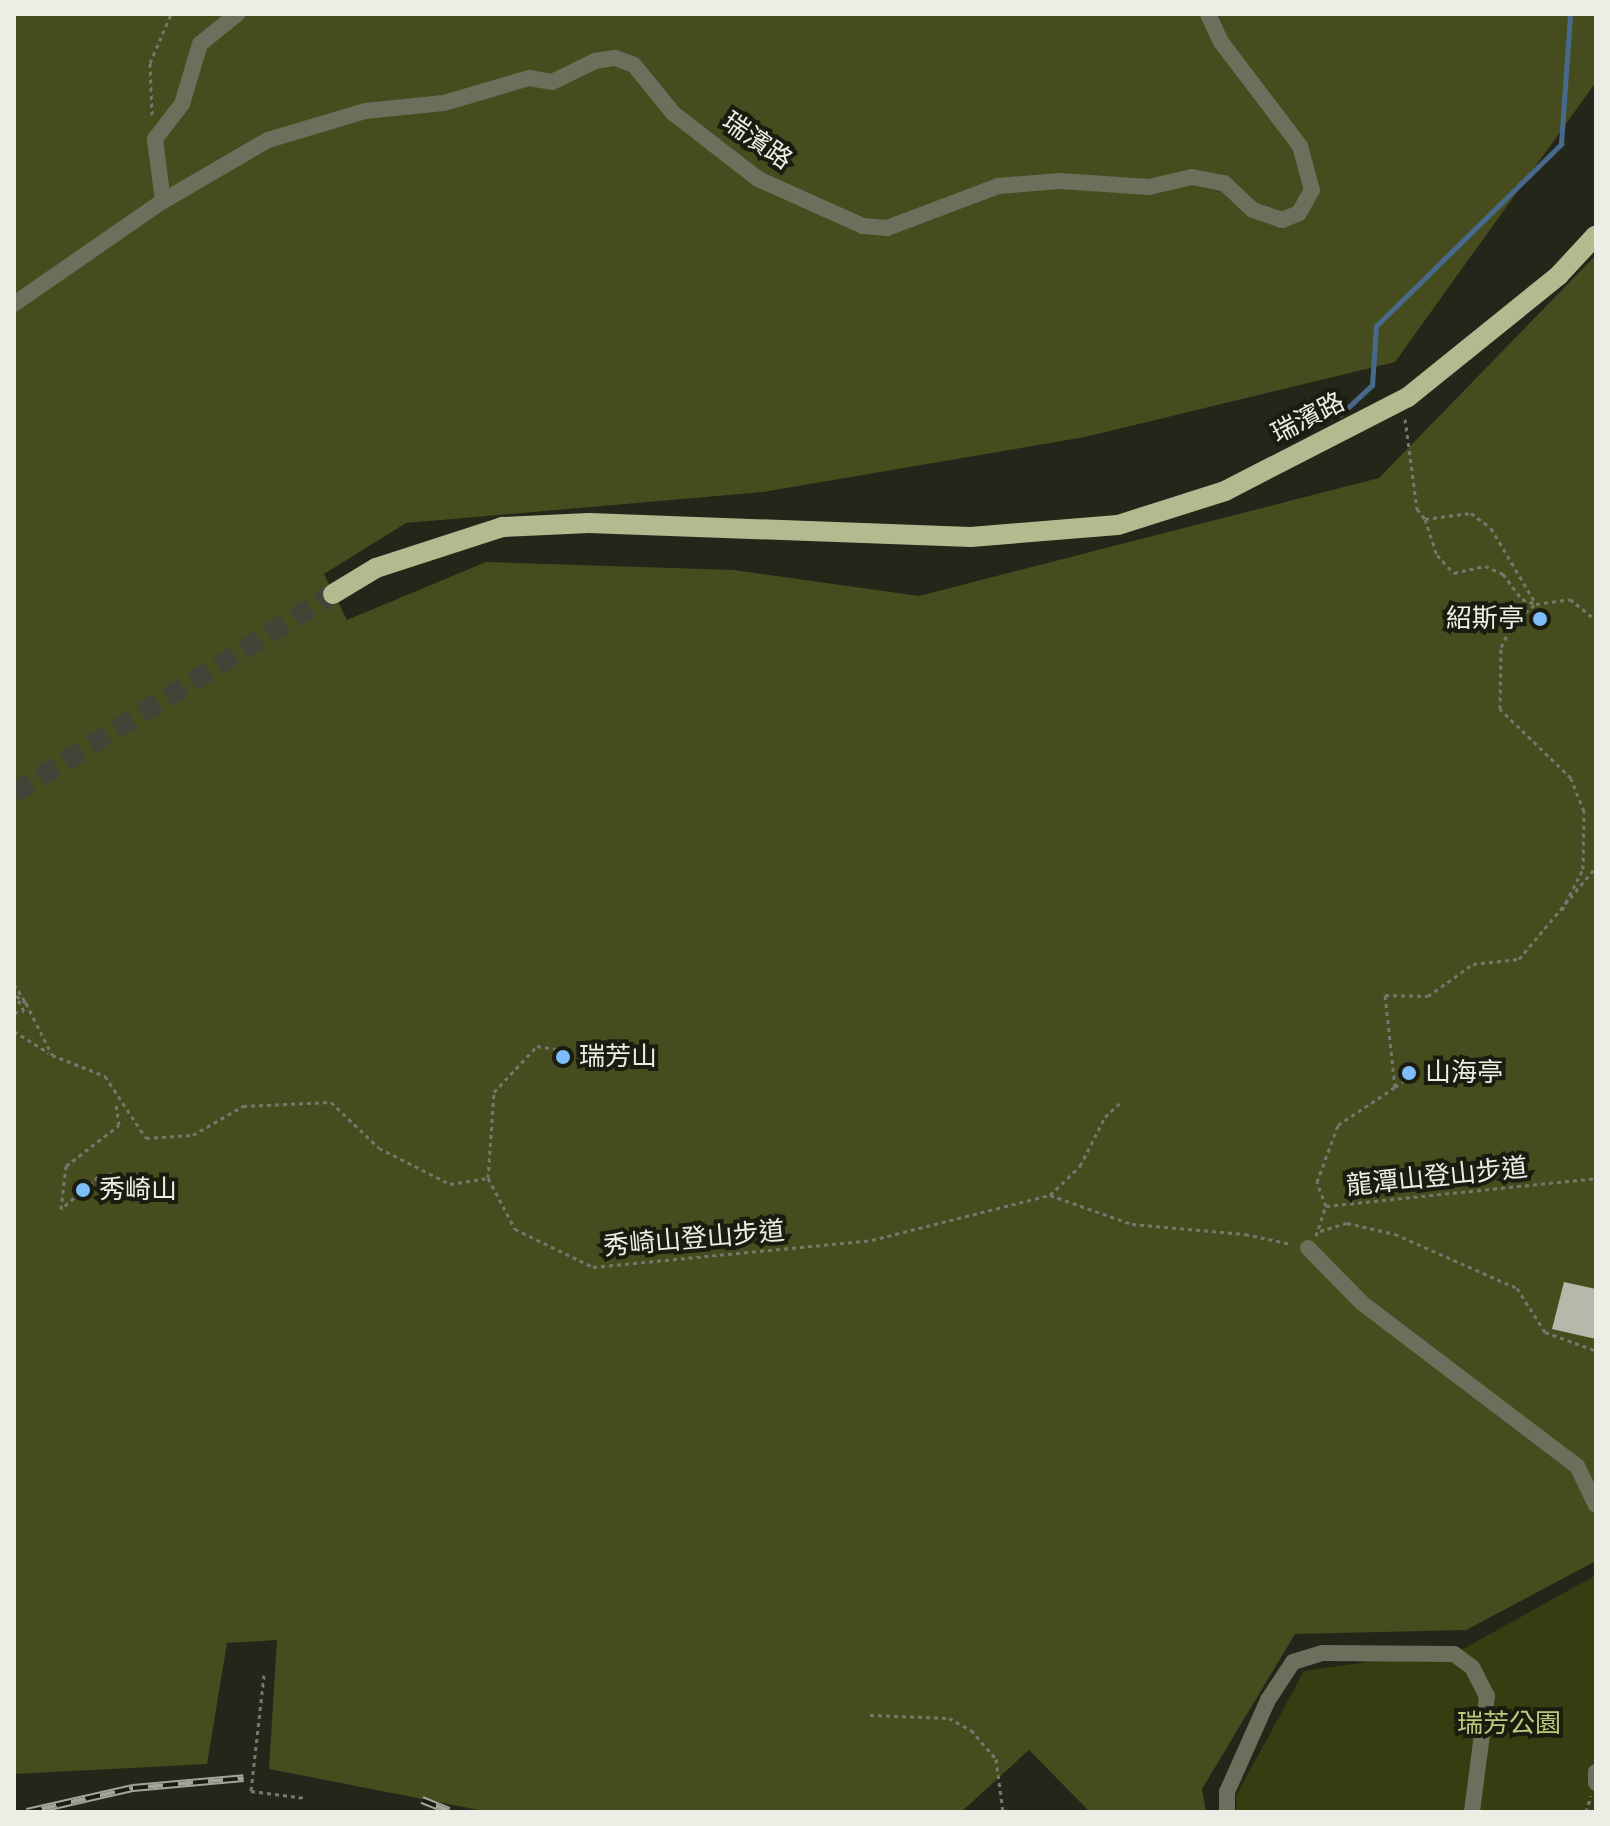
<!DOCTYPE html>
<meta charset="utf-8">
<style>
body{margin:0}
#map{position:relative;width:1610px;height:1826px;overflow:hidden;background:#242619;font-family:Helvetica,"Noto Sans TC",sans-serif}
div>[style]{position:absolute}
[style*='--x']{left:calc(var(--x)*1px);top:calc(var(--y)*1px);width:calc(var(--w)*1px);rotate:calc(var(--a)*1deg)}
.green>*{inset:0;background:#373c11}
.forest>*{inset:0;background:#474c1e}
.stream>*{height:5px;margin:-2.5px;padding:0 2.5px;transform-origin:2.5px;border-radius:2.5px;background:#476a8c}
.building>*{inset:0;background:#b6b9a9}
.round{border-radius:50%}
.major-tunnel>*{height:20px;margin-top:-10px;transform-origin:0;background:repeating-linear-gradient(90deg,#424438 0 20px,transparent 0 30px)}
.path>*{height:3px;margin-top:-1.5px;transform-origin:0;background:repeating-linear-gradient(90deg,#75776c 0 4px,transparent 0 8px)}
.minor>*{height:16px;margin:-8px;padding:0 8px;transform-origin:8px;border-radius:8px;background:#6b6f5b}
.major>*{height:20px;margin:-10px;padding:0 10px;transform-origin:10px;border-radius:10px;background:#b3ba90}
.rail>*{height:8px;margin-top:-4px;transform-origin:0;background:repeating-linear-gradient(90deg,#1a1c10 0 15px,#a3a49a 0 30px);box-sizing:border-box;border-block:2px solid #a3a49a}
.dots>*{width:22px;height:22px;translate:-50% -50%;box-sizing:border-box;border:4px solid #1a1c10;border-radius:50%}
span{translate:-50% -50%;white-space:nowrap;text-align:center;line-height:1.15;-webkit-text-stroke:8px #1a1c10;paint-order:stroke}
.street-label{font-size:26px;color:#ecede5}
.poi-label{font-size:26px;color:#ecede5}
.right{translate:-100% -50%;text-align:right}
.left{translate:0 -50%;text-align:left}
.park-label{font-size:26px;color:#bec97e}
.frame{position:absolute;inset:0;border:16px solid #ecede5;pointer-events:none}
</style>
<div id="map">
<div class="green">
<div style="clip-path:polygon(1596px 1575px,1596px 1812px,1237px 1812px,1236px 1796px,1304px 1671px,1465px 1648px)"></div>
</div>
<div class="forest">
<div style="clip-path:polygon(14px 14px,1596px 14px,1596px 82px,1395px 362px,1085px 437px,763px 492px,406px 523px,324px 574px,347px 620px,486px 562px,734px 570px,919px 596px,1379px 478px,1596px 255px,1596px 1561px,1466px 1630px,1295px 1634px,1202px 1789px,1206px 1812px,1090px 1812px,1029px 1750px,961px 1812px,489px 1812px,269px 1769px,277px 1640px,227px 1643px,207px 1764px,14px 1774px)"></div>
</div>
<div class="stream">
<div style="--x:1340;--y:415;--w:44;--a:-43.2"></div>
<div style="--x:1372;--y:385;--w:59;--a:-86.1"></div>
<div style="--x:1376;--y:326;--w:260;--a:-44.5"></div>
<div style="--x:1561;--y:144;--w:130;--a:-86"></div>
</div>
<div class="building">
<div class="round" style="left:1533px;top:612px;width:14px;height:14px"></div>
<div style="clip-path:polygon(1414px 1065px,1416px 1079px,1404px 1081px,1402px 1067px)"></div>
<div style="clip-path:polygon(1564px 1282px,1596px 1289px,1596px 1339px,1552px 1329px)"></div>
</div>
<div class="major-tunnel">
<div style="--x:14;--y:793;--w:376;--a:-32"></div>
</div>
<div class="path">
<div style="--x:152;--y:115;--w:52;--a:-92.2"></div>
<div style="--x:150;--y:63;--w:53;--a:-66.8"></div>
<div style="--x:1405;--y:419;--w:91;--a:82.4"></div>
<div style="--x:1417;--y:509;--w:13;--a:51"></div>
<div style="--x:1425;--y:519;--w:46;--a:-7.4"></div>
<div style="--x:1471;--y:513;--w:25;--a:37"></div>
<div style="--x:1491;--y:528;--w:88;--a:59.4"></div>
<div style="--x:1425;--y:519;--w:38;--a:72"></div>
<div style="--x:1437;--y:555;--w:25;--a:47"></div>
<div style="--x:1454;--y:573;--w:32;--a:-13"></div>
<div style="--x:1485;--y:566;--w:20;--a:24"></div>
<div style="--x:1503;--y:574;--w:31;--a:53"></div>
<div style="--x:1522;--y:599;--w:15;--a:20"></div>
<div style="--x:1562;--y:910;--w:46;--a:-62.9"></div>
<div style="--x:1583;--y:869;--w:58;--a:-89"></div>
<div style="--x:1584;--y:811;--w:35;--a:-112"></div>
<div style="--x:1571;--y:778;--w:99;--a:-135.8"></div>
<div style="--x:1500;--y:709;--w:62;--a:-89.1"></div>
<div style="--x:1501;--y:647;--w:27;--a:-63"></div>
<div style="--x:1513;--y:623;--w:30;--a:-40"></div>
<div style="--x:1536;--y:604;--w:34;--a:-8"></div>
<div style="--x:1570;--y:599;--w:33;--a:39"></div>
<div style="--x:14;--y:984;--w:22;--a:58"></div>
<div style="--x:26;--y:1003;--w:15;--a:-143"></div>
<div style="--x:26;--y:1003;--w:58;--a:63.4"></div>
<div style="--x:52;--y:1055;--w:57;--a:21.6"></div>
<div style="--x:105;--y:1076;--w:74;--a:56.5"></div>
<div style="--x:146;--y:1138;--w:47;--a:-3.7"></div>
<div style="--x:193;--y:1135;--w:58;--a:-30.1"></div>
<div style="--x:243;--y:1106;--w:88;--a:-2.6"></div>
<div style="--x:331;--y:1102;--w:66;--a:43.8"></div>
<div style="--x:379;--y:1148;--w:80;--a:26.9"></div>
<div style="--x:450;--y:1184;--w:38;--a:-9"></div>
<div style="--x:488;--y:1178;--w:58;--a:62.1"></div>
<div style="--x:515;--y:1229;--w:87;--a:26"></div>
<div style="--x:593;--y:1267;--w:280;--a:-5.5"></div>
<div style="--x:872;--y:1240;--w:184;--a:-14.2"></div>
<div style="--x:1050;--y:1195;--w:87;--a:19.5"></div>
<div style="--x:1132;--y:1224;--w:113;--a:5.1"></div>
<div style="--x:1245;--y:1234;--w:47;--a:12.3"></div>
<div style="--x:14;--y:1013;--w:10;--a:-11"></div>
<div style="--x:24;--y:1011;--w:15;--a:-118"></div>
<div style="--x:14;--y:1031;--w:41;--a:32.2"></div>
<div style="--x:1395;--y:1087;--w:11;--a:-34"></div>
<div style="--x:112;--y:1173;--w:15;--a:164"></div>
<div style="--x:98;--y:1177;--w:49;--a:139.1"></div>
<div style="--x:61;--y:1209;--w:43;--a:-83.4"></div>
<div style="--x:66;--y:1166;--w:67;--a:-37.7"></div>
<div style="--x:119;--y:1125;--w:22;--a:-98"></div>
<div style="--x:488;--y:1178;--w:86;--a:-86"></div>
<div style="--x:494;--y:1092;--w:63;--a:-46.9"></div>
<div style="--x:537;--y:1046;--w:20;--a:9"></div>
<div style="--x:1050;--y:1195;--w:42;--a:-44"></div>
<div style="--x:1080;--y:1166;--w:55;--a:-63"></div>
<div style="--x:1105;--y:1117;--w:21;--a:-43"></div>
<div style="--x:1326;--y:1206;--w:26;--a:-111"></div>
<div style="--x:1317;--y:1182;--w:61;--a:-69.8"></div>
<div style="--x:1338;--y:1125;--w:69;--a:-33.7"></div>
<div style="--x:1395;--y:1087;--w:93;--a:-96.2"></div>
<div style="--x:1385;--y:995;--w:43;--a:1.3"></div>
<div style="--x:1428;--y:996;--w:55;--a:-35.4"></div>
<div style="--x:1473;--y:964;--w:46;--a:-6.2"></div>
<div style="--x:1519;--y:959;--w:120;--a:-50.1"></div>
<div style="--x:1326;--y:1206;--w:271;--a:-5.9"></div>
<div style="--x:1320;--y:1231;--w:28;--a:-17"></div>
<div style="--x:1347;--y:1223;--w:49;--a:12.9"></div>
<div style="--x:1395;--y:1234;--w:133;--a:23.9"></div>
<div style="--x:1517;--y:1288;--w:52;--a:57.5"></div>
<div style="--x:1545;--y:1332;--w:52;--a:20.2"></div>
<div style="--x:1316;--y:1236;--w:32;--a:-72"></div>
<div style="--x:264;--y:1675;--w:117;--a:96.4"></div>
<div style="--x:251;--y:1791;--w:55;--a:7.3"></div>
<div style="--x:870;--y:1715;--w:79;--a:2.2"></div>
<div style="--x:949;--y:1718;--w:25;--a:29"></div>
<div style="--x:971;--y:1730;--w:38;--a:49"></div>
<div style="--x:996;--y:1759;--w:53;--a:82.5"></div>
<div style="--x:1586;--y:1812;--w:17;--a:-73"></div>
</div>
<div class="minor">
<div style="--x:163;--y:201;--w:63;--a:-97.4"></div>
<div style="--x:155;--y:139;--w:44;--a:-52.4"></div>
<div style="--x:182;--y:104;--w:63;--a:-73.3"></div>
<div style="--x:200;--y:44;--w:48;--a:-39"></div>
<div style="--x:14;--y:304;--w:181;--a:-34.7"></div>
<div style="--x:163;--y:201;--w:121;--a:-30.2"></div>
<div style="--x:268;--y:140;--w:101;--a:-16.6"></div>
<div style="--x:365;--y:111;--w:79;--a:-5.8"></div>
<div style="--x:444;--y:103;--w:89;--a:-16.4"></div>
<div style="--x:529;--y:78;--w:23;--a:10"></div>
<div style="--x:552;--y:82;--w:48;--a:-26"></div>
<div style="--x:595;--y:61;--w:20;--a:-9"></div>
<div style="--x:615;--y:58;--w:20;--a:20"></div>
<div style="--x:634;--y:65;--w:62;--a:50.9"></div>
<div style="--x:673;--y:113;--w:108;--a:37.8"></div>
<div style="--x:758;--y:179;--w:115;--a:24.1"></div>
<div style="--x:863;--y:226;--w:24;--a:5"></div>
<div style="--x:887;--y:228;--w:119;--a:-20.7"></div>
<div style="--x:998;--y:186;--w:62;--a:-4.6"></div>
<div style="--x:1060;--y:181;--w:89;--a:3.9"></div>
<div style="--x:1149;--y:187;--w:44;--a:-13.1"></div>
<div style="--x:1192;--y:177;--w:33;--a:11"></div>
<div style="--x:1224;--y:183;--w:40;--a:43"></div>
<div style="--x:1253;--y:210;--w:31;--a:19"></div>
<div style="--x:1282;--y:220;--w:18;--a:-22"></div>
<div style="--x:1299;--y:213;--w:26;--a:-61"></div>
<div style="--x:1312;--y:190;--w:46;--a:-105.3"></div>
<div style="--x:1300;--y:146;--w:131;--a:-127.2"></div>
<div style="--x:1221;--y:42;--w:31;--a:-115"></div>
<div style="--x:1308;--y:1248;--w:77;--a:45.5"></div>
<div style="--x:1362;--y:1303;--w:270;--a:37.2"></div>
<div style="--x:1577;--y:1466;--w:43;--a:64"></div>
<div style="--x:1596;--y:1772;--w:11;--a:90"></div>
<div style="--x:1227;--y:1812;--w:20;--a:-90"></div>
<div style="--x:1227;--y:1792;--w:101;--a:-66"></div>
<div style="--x:1268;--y:1700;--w:45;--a:-56.7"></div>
<div style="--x:1293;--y:1662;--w:31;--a:-17"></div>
<div style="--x:1323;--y:1653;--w:131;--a:0.4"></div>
<div style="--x:1454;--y:1654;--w:22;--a:36"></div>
<div style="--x:1472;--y:1667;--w:33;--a:63"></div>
<div style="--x:1487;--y:1696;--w:117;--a:97.4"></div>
</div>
<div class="major">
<div style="--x:333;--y:594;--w:50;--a:-31.2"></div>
<div style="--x:376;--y:568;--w:133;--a:-18"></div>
<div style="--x:502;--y:527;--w:87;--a:-2.6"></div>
<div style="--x:589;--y:523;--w:382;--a:2.1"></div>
<div style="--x:971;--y:537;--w:147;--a:-4.7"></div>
<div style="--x:1118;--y:525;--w:112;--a:-17.6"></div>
<div style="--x:1225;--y:491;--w:206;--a:-27.2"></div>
<div style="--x:1408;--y:397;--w:194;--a:-38.9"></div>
<div style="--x:1559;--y:275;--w:54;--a:-47.2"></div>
</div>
<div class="rail">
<div style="--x:422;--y:1800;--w:29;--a:22"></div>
<div style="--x:27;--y:1812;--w:109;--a:-12.8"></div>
<div style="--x:133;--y:1788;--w:111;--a:-5.1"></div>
</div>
<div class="dots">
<div style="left:1540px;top:619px;background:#7ebdf9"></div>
<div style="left:563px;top:1057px;background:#7ebdf9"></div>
<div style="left:1409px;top:1073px;background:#7ebdf9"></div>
<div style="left:83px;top:1190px;background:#7ebdf9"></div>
</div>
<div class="street-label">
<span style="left:757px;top:141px;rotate:35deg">瑞濱路</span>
<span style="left:1308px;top:418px;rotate:-27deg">瑞濱路</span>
<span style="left:1437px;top:1177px;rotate:-6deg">龍潭山登山步道</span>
<span style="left:694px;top:1239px;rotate:-5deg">秀崎山登山步道</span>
</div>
<div class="poi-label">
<span class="right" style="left:1524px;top:619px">紹斯亭</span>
<span class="left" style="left:579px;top:1057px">瑞芳山</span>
<span class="left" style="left:1425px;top:1073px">山海亭</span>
<span class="left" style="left:99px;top:1190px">秀崎山</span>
</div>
<div class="park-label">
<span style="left:1509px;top:1724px">瑞芳公園</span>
</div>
<div class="frame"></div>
</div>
